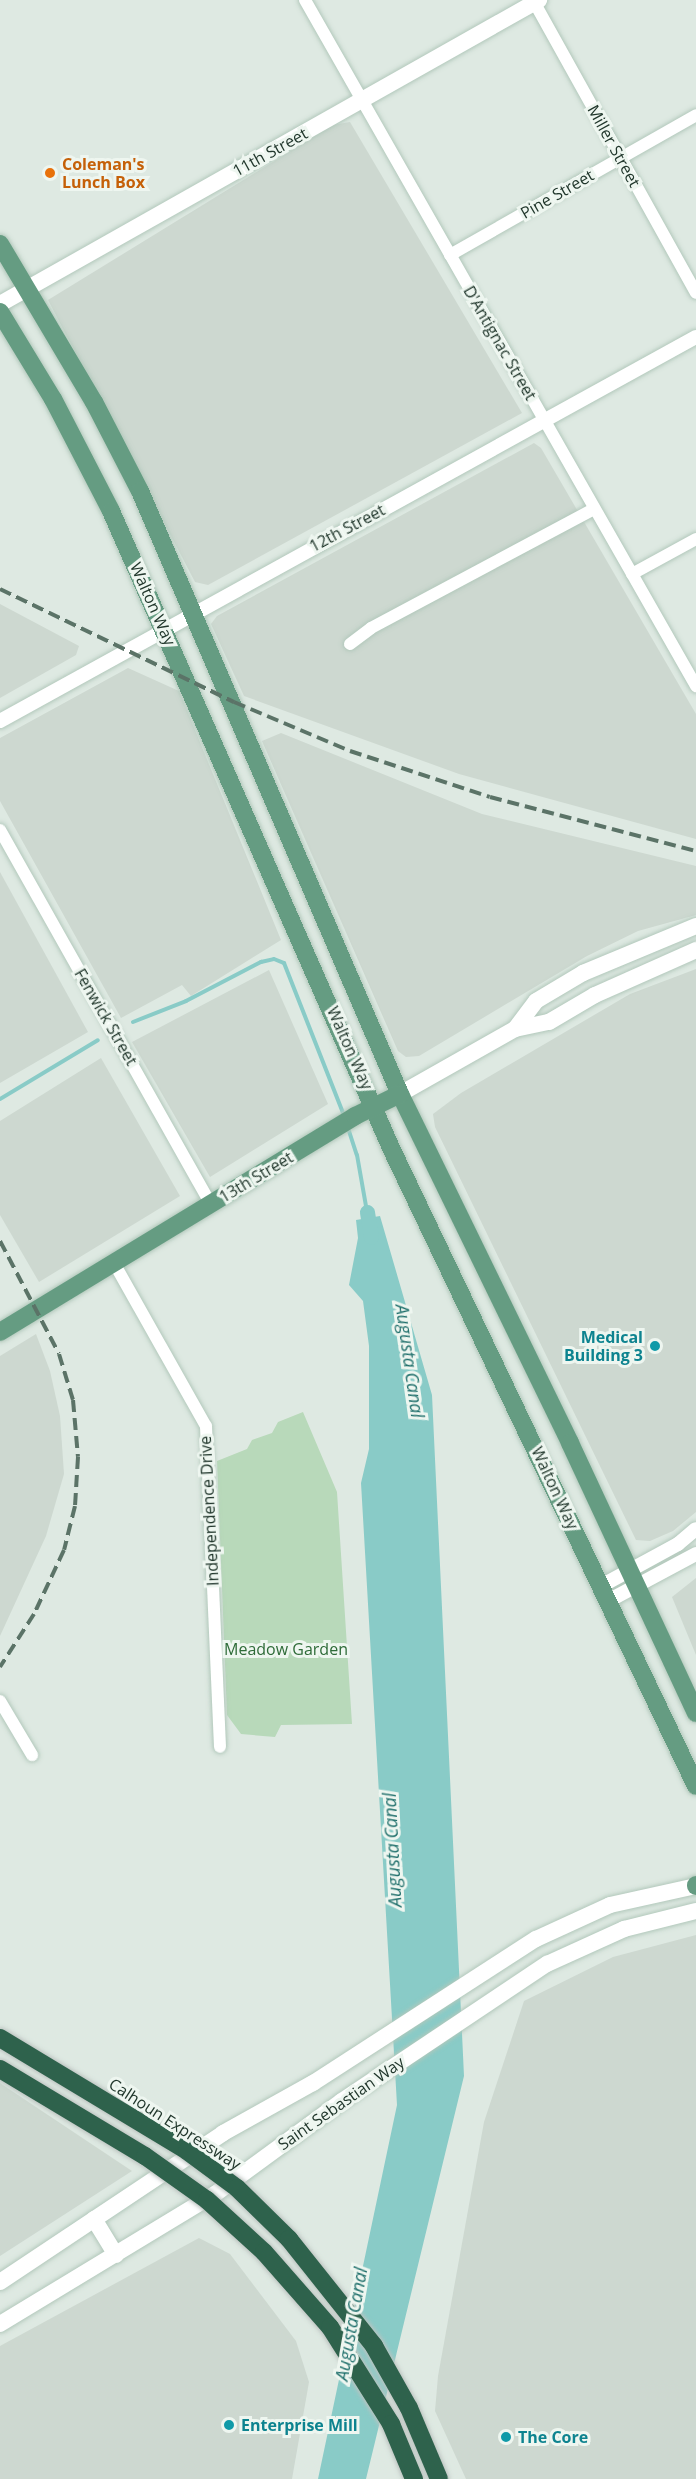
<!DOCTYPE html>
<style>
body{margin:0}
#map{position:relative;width:696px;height:2479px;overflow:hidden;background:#dee9e2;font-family:"Open Sans",sans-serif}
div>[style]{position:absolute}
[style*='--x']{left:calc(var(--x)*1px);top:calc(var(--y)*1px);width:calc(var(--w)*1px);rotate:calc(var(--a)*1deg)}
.built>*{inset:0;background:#cdd8d0}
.green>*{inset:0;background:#b8d9ba}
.water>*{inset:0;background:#89cbc7}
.stream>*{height:4px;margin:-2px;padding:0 2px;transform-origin:2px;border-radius:2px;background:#89cbc7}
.canal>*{height:15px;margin:-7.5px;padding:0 7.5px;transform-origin:7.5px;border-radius:7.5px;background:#89cbc7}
.roads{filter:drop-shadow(0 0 2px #b2c8bb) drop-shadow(0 0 2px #b2c8bb)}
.minor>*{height:12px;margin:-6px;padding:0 6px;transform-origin:6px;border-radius:6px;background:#fff}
.tertiary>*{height:14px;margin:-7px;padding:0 7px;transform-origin:7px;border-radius:7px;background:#fff}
.secondary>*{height:16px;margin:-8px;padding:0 8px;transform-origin:8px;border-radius:8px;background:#fff}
.primary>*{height:18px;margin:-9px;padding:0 9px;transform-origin:9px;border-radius:9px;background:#659c82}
.rail>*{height:4px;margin-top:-2px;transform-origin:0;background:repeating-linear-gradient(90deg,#5b7367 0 12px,transparent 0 18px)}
.bridges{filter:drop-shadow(0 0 2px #bcc3c0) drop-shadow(0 0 2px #bcc3c0)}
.motorway-bridge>*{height:18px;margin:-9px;padding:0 9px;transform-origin:9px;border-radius:9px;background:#2e624c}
.dots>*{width:16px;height:16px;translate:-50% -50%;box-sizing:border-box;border:3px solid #eef6f0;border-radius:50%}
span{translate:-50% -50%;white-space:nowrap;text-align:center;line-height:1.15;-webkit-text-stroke:6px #eef6f0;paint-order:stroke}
.street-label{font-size:16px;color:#21372c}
.food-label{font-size:16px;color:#c56008;font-weight:700}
.left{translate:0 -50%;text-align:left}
.culture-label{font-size:16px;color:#0d838f;font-weight:700}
.right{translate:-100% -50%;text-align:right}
.park-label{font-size:16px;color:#2e6b38}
.water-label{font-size:18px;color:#1f6f6b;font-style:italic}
</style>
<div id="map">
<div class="built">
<div style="clip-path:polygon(350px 122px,522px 413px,208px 585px,195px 582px,48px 300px,333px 125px)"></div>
<div style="clip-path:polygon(534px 443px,541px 448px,696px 714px,696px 839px,459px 774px,244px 696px,211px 624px,217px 616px)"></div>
<div style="clip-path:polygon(0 604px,79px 646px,76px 655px,0 698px)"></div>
<div style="clip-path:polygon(128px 668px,179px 691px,281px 940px,191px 996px,182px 985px,121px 1018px,0 801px,0 738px)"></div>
<div style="clip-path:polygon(281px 733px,482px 814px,696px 866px,696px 915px,638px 931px,587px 956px,419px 1056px,406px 1057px,398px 1051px,262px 741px)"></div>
<div style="clip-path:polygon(0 872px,88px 1032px,0 1083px)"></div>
<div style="clip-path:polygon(696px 969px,696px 1512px,673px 1531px,650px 1541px,636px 1540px,435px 1127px,433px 1114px,461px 1093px,630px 994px)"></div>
<div style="clip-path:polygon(269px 970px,328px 1104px,210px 1177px,132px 1042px)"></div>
<div style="clip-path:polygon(101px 1058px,180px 1196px,39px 1282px,0 1215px,0 1121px)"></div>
<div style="clip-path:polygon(36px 1334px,50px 1371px,60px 1416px,64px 1474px,46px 1536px,0 1636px,0 1356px)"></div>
<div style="clip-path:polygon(696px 1578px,696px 1655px,672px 1597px)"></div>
<div style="clip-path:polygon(696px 1935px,696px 2479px,466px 2479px,435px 2411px,438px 2376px,484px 2122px,524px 2001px,613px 1957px)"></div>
<div style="clip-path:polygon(0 2083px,132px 2171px,0 2256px)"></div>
<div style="clip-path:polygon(199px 2238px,230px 2254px,296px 2341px,309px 2382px,292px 2479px,0 2479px,0 2346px)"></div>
</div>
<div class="green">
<div style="clip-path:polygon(303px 1412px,337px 1492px,352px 1724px,281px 1725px,275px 1737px,241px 1734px,227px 1715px,217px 1461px,247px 1449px,252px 1440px,272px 1433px,278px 1422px)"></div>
</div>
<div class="water">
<div style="clip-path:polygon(380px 1216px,432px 1395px,464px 2076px,366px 2479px,318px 2479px,397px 2105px,361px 1483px,369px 1449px,369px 1346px,363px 1301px,349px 1285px,358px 1238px,356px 1220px)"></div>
</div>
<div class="stream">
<div style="--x:133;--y:1022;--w:57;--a:-21.6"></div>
<div style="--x:186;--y:1001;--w:85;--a:-27.5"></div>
<div style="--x:261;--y:962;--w:13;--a:-13"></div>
<div style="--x:274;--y:959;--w:11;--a:22"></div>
<div style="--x:284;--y:963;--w:163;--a:68.5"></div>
<div style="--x:0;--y:1099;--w:114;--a:-31"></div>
<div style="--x:348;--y:1128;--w:28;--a:72"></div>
<div style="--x:357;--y:1155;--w:58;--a:80"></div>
</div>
<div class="canal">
<div style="--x:367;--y:1212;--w:25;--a:81"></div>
</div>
<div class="roads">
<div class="minor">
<div style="--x:305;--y:0;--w:790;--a:60.32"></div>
<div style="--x:533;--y:0;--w:335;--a:60.9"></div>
<div style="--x:450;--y:255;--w:283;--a:-29.6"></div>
<div style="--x:632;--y:574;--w:73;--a:-28.7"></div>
<div style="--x:350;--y:644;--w:26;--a:-37"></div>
<div style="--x:371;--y:628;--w:253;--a:-28.1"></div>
<div style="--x:0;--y:830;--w:429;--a:60.6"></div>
<div style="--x:114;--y:1263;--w:187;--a:60.6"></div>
<div style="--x:206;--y:1426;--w:321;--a:87.5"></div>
<div style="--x:0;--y:1701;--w:63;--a:59.3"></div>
</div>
<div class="tertiary">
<div style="--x:0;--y:721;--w:795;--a:-28.89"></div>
<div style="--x:601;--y:1586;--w:88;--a:-28.6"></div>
<div style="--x:678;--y:1544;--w:23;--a:-40"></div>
<div style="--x:608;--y:1601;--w:100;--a:-28.1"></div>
</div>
<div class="secondary">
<div style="--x:0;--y:304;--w:619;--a:-29.42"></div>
<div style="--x:515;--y:1029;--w:35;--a:-53"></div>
<div style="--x:536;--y:1001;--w:55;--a:-30.8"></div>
<div style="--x:583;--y:973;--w:122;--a:-22.6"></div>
<div style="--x:400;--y:1094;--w:132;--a:-29.5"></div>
<div style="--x:515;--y:1029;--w:35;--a:-12"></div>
<div style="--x:549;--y:1022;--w:53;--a:-30.4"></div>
<div style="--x:595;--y:995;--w:111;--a:-24"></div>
<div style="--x:94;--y:2219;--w:42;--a:58.6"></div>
<div style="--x:0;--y:2282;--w:268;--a:-33.7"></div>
<div style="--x:223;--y:2133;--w:103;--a:-29.1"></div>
<div style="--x:313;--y:2083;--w:265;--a:-32.9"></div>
<div style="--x:536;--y:1939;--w:81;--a:-24.7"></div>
<div style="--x:610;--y:1905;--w:88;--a:-12.5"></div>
<div style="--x:0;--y:2324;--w:251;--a:-31.2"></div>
<div style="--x:215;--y:2194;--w:157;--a:-36.2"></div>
<div style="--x:342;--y:2101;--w:247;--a:-33.8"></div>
<div style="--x:547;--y:1964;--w:85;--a:-24.4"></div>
<div style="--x:624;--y:1929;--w:74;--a:-14"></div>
</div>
<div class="primary">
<div style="--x:0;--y:244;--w:184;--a:59.3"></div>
<div style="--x:94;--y:402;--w:100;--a:62.7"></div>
<div style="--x:140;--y:491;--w:657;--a:66.68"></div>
<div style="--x:400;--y:1094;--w:388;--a:64"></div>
<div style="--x:570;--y:1443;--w:298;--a:65"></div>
<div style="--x:0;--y:312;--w:102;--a:58.7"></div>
<div style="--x:53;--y:399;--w:126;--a:62.6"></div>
<div style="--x:111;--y:511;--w:696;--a:66.27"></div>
<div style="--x:391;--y:1148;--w:707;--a:64.45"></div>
<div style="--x:0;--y:1332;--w:416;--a:-31.3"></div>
<div style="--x:355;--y:1116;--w:50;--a:-26.1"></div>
<div style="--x:696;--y:1886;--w:1;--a:-90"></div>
</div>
</div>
<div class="rail">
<div style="--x:0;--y:589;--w:260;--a:25.8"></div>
<div style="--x:234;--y:702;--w:126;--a:22.9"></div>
<div style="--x:350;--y:751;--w:147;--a:18.2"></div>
<div style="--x:490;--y:797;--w:213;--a:14.7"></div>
<div style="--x:0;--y:1241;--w:127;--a:62.4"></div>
<div style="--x:59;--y:1354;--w:48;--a:73.1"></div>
<div style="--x:73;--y:1400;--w:57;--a:85"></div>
<div style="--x:78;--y:1457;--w:49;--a:93.5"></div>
<div style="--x:75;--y:1506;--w:45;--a:104"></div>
<div style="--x:64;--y:1550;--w:71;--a:115.1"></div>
<div style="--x:34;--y:1614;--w:63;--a:122.7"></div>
</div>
<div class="bridges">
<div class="motorway-bridge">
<div style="--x:0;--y:2038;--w:218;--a:31.1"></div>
<div style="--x:187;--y:2151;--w:62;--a:36.5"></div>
<div style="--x:237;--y:2188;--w:73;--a:44.4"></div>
<div style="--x:289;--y:2239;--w:137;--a:51.5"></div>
<div style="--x:374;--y:2346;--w:71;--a:60.6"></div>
<div style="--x:409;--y:2408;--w:77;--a:67.1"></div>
<div style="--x:0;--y:2069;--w:169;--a:31"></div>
<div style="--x:145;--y:2156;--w:76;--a:35.4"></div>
<div style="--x:207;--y:2200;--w:77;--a:42.4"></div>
<div style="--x:264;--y:2252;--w:100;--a:48.7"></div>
<div style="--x:330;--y:2327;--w:115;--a:57.8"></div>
<div style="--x:391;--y:2424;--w:60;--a:67.3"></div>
</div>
</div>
<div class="dots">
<div style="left:50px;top:173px;background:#e8710a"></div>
<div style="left:655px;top:1346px;background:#0f9aa8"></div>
<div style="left:229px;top:2425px;background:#0f9aa8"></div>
<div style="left:506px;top:2437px;background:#0f9aa8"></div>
</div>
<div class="street-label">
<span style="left:614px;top:146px;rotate:61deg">Miller Street</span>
<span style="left:270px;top:152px;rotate:-29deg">11th Street</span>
<span style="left:557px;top:194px;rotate:-30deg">Pine Street</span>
<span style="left:500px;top:343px;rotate:60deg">D'Antignac Street</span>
<span style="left:347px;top:528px;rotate:-28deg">12th Street</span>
<span style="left:153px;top:604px;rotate:66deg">Walton Way</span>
<span style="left:106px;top:1017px;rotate:60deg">Fenwick Street</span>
<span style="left:350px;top:1048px;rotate:66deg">Walton Way</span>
<span style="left:256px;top:1177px;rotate:-31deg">13th Street</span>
<span style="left:555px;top:1488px;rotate:65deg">Walton Way</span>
<span style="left:209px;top:1511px;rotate:-93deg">Independence Drive</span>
<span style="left:341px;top:2103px;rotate:-35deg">Saint Sebastian Way</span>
<span style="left:175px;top:2124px;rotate:33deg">Calhoun Expressway</span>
</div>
<div class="food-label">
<span class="left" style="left:62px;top:173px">Coleman's<br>Lunch Box</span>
</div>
<div class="culture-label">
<span class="right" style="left:643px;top:1346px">Medical<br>Building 3</span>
<span class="left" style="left:241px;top:2425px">Enterprise Mill</span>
<span class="left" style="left:518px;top:2437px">The Core</span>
</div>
<div class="park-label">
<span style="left:286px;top:1649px">Meadow Garden</span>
</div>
<div class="water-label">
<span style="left:410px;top:1361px;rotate:82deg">Augusta Canal</span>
<span style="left:392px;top:1850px;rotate:-93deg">Augusta Canal</span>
<span style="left:351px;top:2324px;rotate:-80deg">Augusta Canal</span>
</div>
</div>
